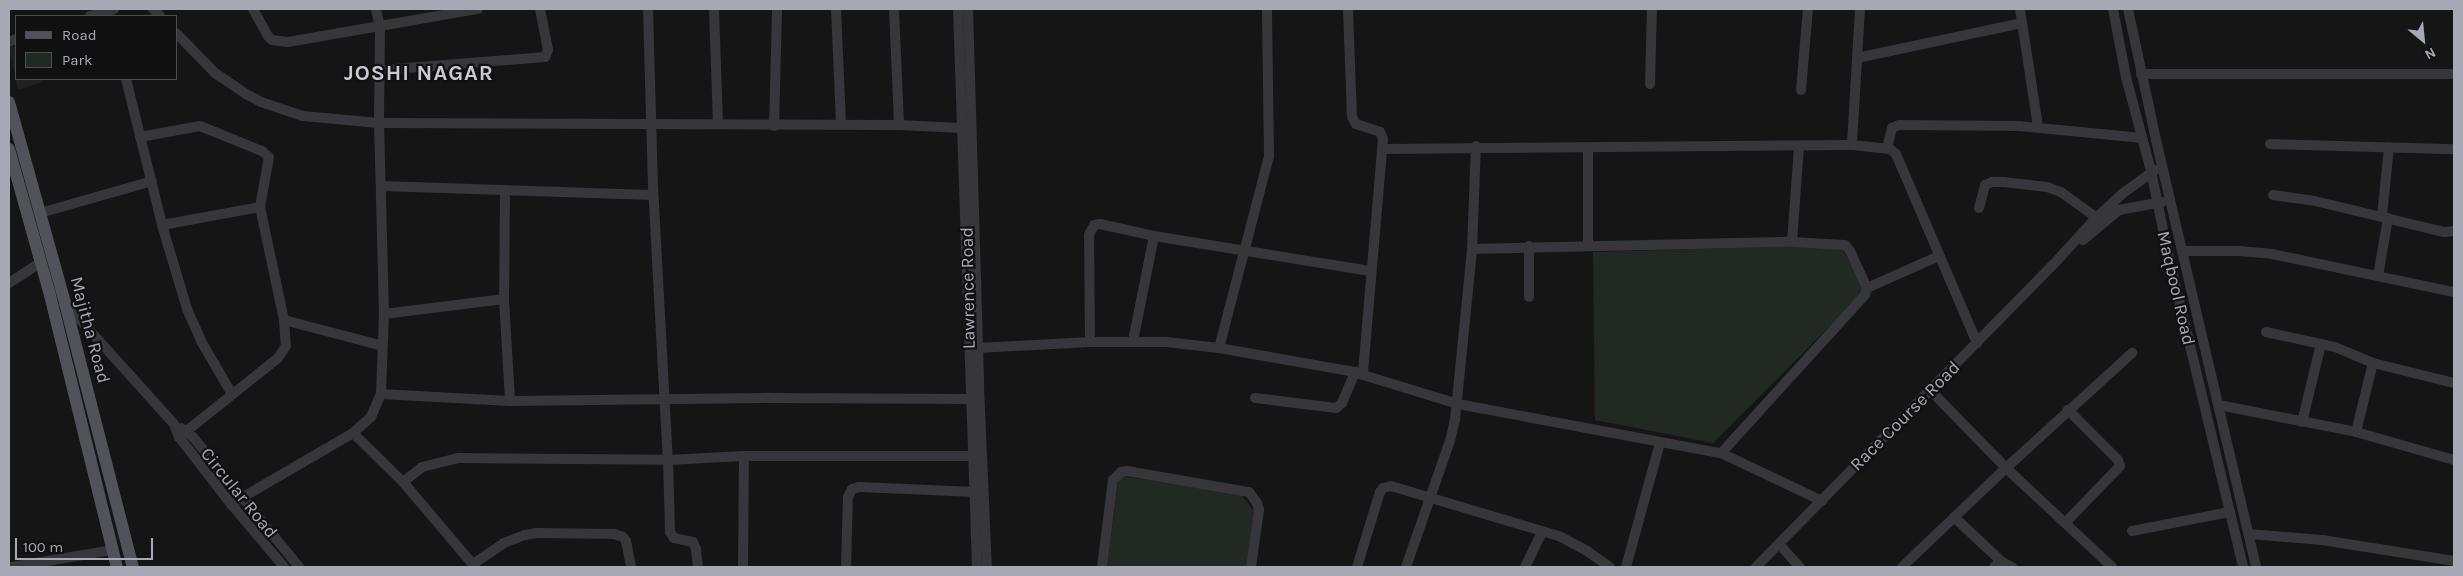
<!DOCTYPE html>
<style>
body{margin:0}
#map{position:relative;width:2463px;height:576px;overflow:hidden;background:#151516;font-family:Karla,sans-serif}
div>[style]{position:absolute}
[style*='--x']{left:calc(var(--x)*1px);top:calc(var(--y)*1px);width:calc(var(--w)*1px);rotate:calc(var(--a)*1deg)}
.built>*{inset:0;background:#212123}
.green>*{inset:0;background:#212923}
.minor>*{height:10px;margin:-5px;padding:0 5px;transform-origin:5px;border-radius:5px;background:#36363b}
.major>*{height:12px;margin:-6px;padding:0 6px;transform-origin:6px;border-radius:6px;background:#52525a}
span{translate:-50% -50%;white-space:nowrap;text-align:center;line-height:1.15;-webkit-text-stroke:4.5px #101011;paint-order:stroke}
.street-label{font-size:18px;color:#a7a9b6}
.district-label{font-size:22px;color:#c8c9d2;font-weight:700;letter-spacing:1px}
.frame{position:absolute;inset:0;border:10px solid #a7a9b6;pointer-events:none}
.legend{position:absolute;left:15px;top:15px;width:162px;height:65px;box-sizing:border-box;background:#101011;border:1px solid #4c4d53;margin:0;padding:6px 9px;list-style:none;font-size:15px;color:#a7a9b6}
.legend li{display:flex;align-items:center;gap:10px;height:25px}
.legend b{width:25px;border:1px solid #4c4d53}
.north{position:absolute;left:2398px;top:15px;width:50px;height:50px;-webkit-text-stroke:4px #101011;paint-order:stroke;rotate:152deg;font-size:14px;font-weight:700;line-height:20px;text-align:center;color:#a7a9b6}
.north::after{content:'';display:block;margin:auto;width:18px;height:22px;background:#a7a9b6;clip-path:polygon(50% 0,100% 100%,50% 72%,0 100%)}
.scale{position:absolute;left:15px;top:538px;width:138px;height:22px;box-sizing:border-box;border:2px solid #a7a9b6;border-top:0;padding-left:6px;font-size:15px;line-height:18px;white-space:nowrap;color:#a7a9b6;-webkit-text-stroke:4px #101011;paint-order:stroke}
</style>
<div id="map">
<div class="built">
<div style="clip-path:polygon(16px 46px,16px 79px,43px 79px,43px 82px,18px 90px,9px 48px)"></div>
</div>
<div class="green">
<div style="clip-path:polygon(1840px 245px,1865px 291px,1713px 443px,1595px 420px,1593px 252px)"></div>
<div style="clip-path:polygon(1119px 476px,1240px 493px,1254px 511px,1246px 567px,1107px 567px)"></div>
</div>
<div class="minor">
<div style="--x:153;--y:9;--w:10;--a:45"></div>
<div style="--x:253;--y:9;--w:31;--a:61"></div>
<div style="--x:268;--y:36;--w:6;--a:45"></div>
<div style="--x:272;--y:40;--w:16;--a:7"></div>
<div style="--x:288;--y:42;--w:193;--a:-9.9"></div>
<div style="--x:648;--y:9;--w:177;--a:88.4"></div>
<div style="--x:653;--y:186;--w:274;--a:86.9"></div>
<div style="--x:668;--y:460;--w:72;--a:88.4"></div>
<div style="--x:670;--y:532;--w:7;--a:56"></div>
<div style="--x:674;--y:538;--w:19;--a:12"></div>
<div style="--x:693;--y:542;--w:8;--a:67"></div>
<div style="--x:696;--y:549;--w:18;--a:84"></div>
<div style="--x:714;--y:9;--w:115;--a:88"></div>
<div style="--x:836;--y:9;--w:115;--a:87.5"></div>
<div style="--x:894;--y:9;--w:116;--a:87.5"></div>
<div style="--x:958;--y:9;--w:558;--a:88.05"></div>
<div style="--x:968;--y:9;--w:378;--a:88.3"></div>
<div style="--x:979;--y:387;--w:180;--a:87.5"></div>
<div style="--x:1348;--y:9;--w:108;--a:87.9"></div>
<div style="--x:1352;--y:117;--w:8;--a:60"></div>
<div style="--x:1356;--y:124;--w:25;--a:18"></div>
<div style="--x:1380;--y:132;--w:8;--a:67"></div>
<div style="--x:1383;--y:139;--w:236;--a:94.9"></div>
<div style="--x:1860;--y:9;--w:136;--a:93.4"></div>
<div style="--x:1852;--y:145;--w:38;--a:6"></div>
<div style="--x:1890;--y:149;--w:8;--a:40"></div>
<div style="--x:1896;--y:154;--w:206;--a:66.8"></div>
<div style="--x:2020;--y:9;--w:119;--a:81.3"></div>
<div style="--x:2113;--y:9;--w:69;--a:79.2"></div>
<div style="--x:2126;--y:77;--w:97;--a:75.1"></div>
<div style="--x:2151;--y:171;--w:85;--a:78.4"></div>
<div style="--x:2168;--y:254;--w:322;--a:76.5"></div>
<div style="--x:2128;--y:9;--w:134;--a:77.9"></div>
<div style="--x:2156;--y:140;--w:439;--a:76.8"></div>
<div style="--x:90;--y:16;--w:25;--a:-16"></div>
<div style="--x:176;--y:33;--w:56;--a:45.7"></div>
<div style="--x:215;--y:73;--w:37;--a:34"></div>
<div style="--x:246;--y:94;--w:17;--a:28"></div>
<div style="--x:261;--y:102;--w:44;--a:18.4"></div>
<div style="--x:303;--y:116;--w:76;--a:5.3"></div>
<div style="--x:379;--y:123;--w:520;--a:0.22"></div>
<div style="--x:899;--y:125;--w:64;--a:2.7"></div>
<div style="--x:9;--y:42;--w:8;--a:-23"></div>
<div style="--x:1857;--y:58;--w:168;--a:-12"></div>
<div style="--x:381;--y:70;--w:165;--a:-4.5"></div>
<div style="--x:545;--y:57;--w:8;--a:-67"></div>
<div style="--x:548;--y:50;--w:42;--a:-101"></div>
<div style="--x:2141;--y:74;--w:313;--a:0"></div>
<div style="--x:126;--y:79;--w:150;--a:76.1"></div>
<div style="--x:162;--y:225;--w:88;--a:73.4"></div>
<div style="--x:187;--y:309;--w:35;--a:66"></div>
<div style="--x:201;--y:341;--w:61;--a:59.7"></div>
<div style="--x:1650;--y:84;--w:75;--a:-88.5"></div>
<div style="--x:1801;--y:90;--w:81;--a:-85.1"></div>
<div style="--x:774;--y:126;--w:117;--a:-88.5"></div>
<div style="--x:140;--y:137;--w:61;--a:-10.4"></div>
<div style="--x:200;--y:126;--w:67;--a:22"></div>
<div style="--x:262;--y:151;--w:9;--a:41"></div>
<div style="--x:269;--y:157;--w:51;--a:100.2"></div>
<div style="--x:260;--y:207;--w:116;--a:78"></div>
<div style="--x:284;--y:320;--w:26;--a:86"></div>
<div style="--x:286;--y:346;--w:14;--a:124"></div>
<div style="--x:278;--y:358;--w:127;--a:141.4"></div>
<div style="--x:2270;--y:144;--w:184;--a:1.6"></div>
<div style="--x:1588;--y:148;--w:98;--a:90"></div>
<div style="--x:1887;--y:148;--w:21;--a:-76"></div>
<div style="--x:1892;--y:128;--w:8;--a:-23"></div>
<div style="--x:1899;--y:125;--w:120;--a:0.5"></div>
<div style="--x:2019;--y:126;--w:124;--a:5.6"></div>
<div style="--x:1382;--y:149;--w:470;--a:-0.5"></div>
<div style="--x:382;--y:186;--w:271;--a:1.9"></div>
<div style="--x:505;--y:190;--w:109;--a:90.5"></div>
<div style="--x:504;--y:299;--w:102;--a:86.6"></div>
<div style="--x:2273;--y:195;--w:42;--a:8.1"></div>
<div style="--x:2315;--y:201;--w:133;--a:13.5"></div>
<div style="--x:2444;--y:232;--w:10;--a:-6"></div>
<div style="--x:1979;--y:208;--w:24;--a:-75"></div>
<div style="--x:1985;--y:185;--w:8;--a:-23"></div>
<div style="--x:1992;--y:182;--w:12;--a:0"></div>
<div style="--x:2004;--y:182;--w:43;--a:6.6"></div>
<div style="--x:2047;--y:187;--w:15;--a:20"></div>
<div style="--x:2061;--y:192;--w:44;--a:35.8"></div>
<div style="--x:40;--y:213;--w:116;--a:-15.9"></div>
<div style="--x:2382;--y:216;--w:69;--a:-84.2"></div>
<div style="--x:162;--y:225;--w:100;--a:-10.4"></div>
<div style="--x:2083;--y:240;--w:47;--a:-39.8"></div>
<div style="--x:2119;--y:210;--w:44;--a:-10.5"></div>
<div style="--x:1792;--y:242;--w:96;--a:-85.8"></div>
<div style="--x:1472;--y:249;--w:320;--a:-1.3"></div>
<div style="--x:1792;--y:242;--w:53;--a:3.2"></div>
<div style="--x:1845;--y:245;--w:8;--a:50"></div>
<div style="--x:1850;--y:251;--w:41;--a:65.3"></div>
<div style="--x:1867;--y:288;--w:7;--a:106"></div>
<div style="--x:1865;--y:295;--w:214;--a:132.3"></div>
<div style="--x:2182;--y:251;--w:57;--a:0"></div>
<div style="--x:2239;--y:251;--w:33;--a:5"></div>
<div style="--x:2272;--y:254;--w:186;--a:11.8"></div>
<div style="--x:2378;--y:276;--w:59;--a:-80.2"></div>
<div style="--x:9;--y:283;--w:38;--a:-33"></div>
<div style="--x:1867;--y:288;--w:79;--a:-24"></div>
<div style="--x:1529;--y:297;--w:51;--a:-90"></div>
<div style="--x:65;--y:303;--w:163;--a:48"></div>
<div style="--x:174;--y:424;--w:14;--a:69"></div>
<div style="--x:179;--y:437;--w:85;--a:52.2"></div>
<div style="--x:231;--y:504;--w:82;--a:49.9"></div>
<div style="--x:384;--y:314;--w:121;--a:-7.1"></div>
<div style="--x:284;--y:320;--w:102;--a:14.7"></div>
<div style="--x:2266;--y:332;--w:71;--a:12.3"></div>
<div style="--x:2335;--y:347;--w:41;--a:22.8"></div>
<div style="--x:1133;--y:341;--w:107;--a:-78.7"></div>
<div style="--x:1090;--y:342;--w:107;--a:-90.5"></div>
<div style="--x:1089;--y:235;--w:11;--a:-63"></div>
<div style="--x:1094;--y:225;--w:6;--a:-9"></div>
<div style="--x:1100;--y:224;--w:55;--a:12.5"></div>
<div style="--x:1154;--y:236;--w:219;--a:9.2"></div>
<div style="--x:978;--y:348;--w:112;--a:-3.1"></div>
<div style="--x:1090;--y:342;--w:76;--a:0"></div>
<div style="--x:1166;--y:342;--w:53;--a:6.5"></div>
<div style="--x:1219;--y:348;--w:133;--a:10"></div>
<div style="--x:1350;--y:371;--w:113;--a:17"></div>
<div style="--x:1458;--y:404;--w:268;--a:10.6"></div>
<div style="--x:1721;--y:453;--w:112;--a:25.4"></div>
<div style="--x:1219;--y:348;--w:198;--a:-75.4"></div>
<div style="--x:1269;--y:156;--w:147;--a:-90.8"></div>
<div style="--x:1930;--y:390;--w:109;--a:45.7"></div>
<div style="--x:2006;--y:468;--w:145;--a:43"></div>
<div style="--x:381;--y:394;--w:129;--a:3.1"></div>
<div style="--x:510;--y:401;--w:261;--a:-0.7"></div>
<div style="--x:771;--y:398;--w:201;--a:0.3"></div>
<div style="--x:1255;--y:398;--w:82;--a:7"></div>
<div style="--x:1336;--y:408;--w:8;--a:-40"></div>
<div style="--x:1342;--y:403;--w:34;--a:-67"></div>
<div style="--x:2219;--y:405;--w:140;--a:11.1"></div>
<div style="--x:2356;--y:432;--w:102;--a:15.9"></div>
<div style="--x:2302;--y:422;--w:80;--a:-76.3"></div>
<div style="--x:181;--y:428;--w:15;--a:37"></div>
<div style="--x:193;--y:437;--w:168;--a:50.8"></div>
<div style="--x:2356;--y:432;--w:71;--a:-76.2"></div>
<div style="--x:2373;--y:363;--w:83;--a:13.9"></div>
<div style="--x:353;--y:433;--w:70;--a:44.4"></div>
<div style="--x:403;--y:482;--w:111;--a:49.7"></div>
<div style="--x:403;--y:482;--w:24;--a:-38"></div>
<div style="--x:422;--y:467;--w:38;--a:-14"></div>
<div style="--x:459;--y:458;--w:209;--a:0.5"></div>
<div style="--x:668;--y:460;--w:76;--a:-3"></div>
<div style="--x:744;--y:456;--w:231;--a:0"></div>
<div style="--x:231;--y:504;--w:141;--a:-30.2"></div>
<div style="--x:353;--y:433;--w:24;--a:-42"></div>
<div style="--x:371;--y:417;--w:25;--a:-67"></div>
<div style="--x:381;--y:394;--w:80;--a:-87.9"></div>
<div style="--x:384;--y:314;--w:191;--a:-91.5"></div>
<div style="--x:379;--y:123;--w:96;--a:-89.4"></div>
<div style="--x:380;--y:27;--w:18;--a:-103"></div>
<div style="--x:1954;--y:517;--w:64;--a:43.1"></div>
<div style="--x:2065;--y:523;--w:79;--a:-46"></div>
<div style="--x:2120;--y:466;--w:6;--a:-108"></div>
<div style="--x:2118;--y:460;--w:71;--a:-135"></div>
<div style="--x:2132;--y:531;--w:100;--a:-11"></div>
<div style="--x:2249;--y:534;--w:73;--a:4.7"></div>
<div style="--x:2322;--y:540;--w:134;--a:9"></div>
<div style="--x:1779;--y:544;--w:31;--a:48"></div>
<div style="--x:473;--y:564;--w:37;--a:-34"></div>
<div style="--x:504;--y:543;--w:22;--a:-21"></div>
<div style="--x:525;--y:535;--w:11;--a:-10"></div>
<div style="--x:536;--y:533;--w:78;--a:0.7"></div>
<div style="--x:614;--y:534;--w:9;--a:18"></div>
<div style="--x:623;--y:537;--w:5;--a:53"></div>
<div style="--x:626;--y:541;--w:26;--a:79"></div>
<div style="--x:12;--y:567;--w:101;--a:-9.6"></div>
<div style="--x:743;--y:567;--w:111;--a:-89.5"></div>
<div style="--x:846;--y:567;--w:70;--a:-88.4"></div>
<div style="--x:848;--y:497;--w:9;--a:-63"></div>
<div style="--x:852;--y:489;--w:7;--a:-16"></div>
<div style="--x:859;--y:487;--w:117;--a:2.4"></div>
<div style="--x:1102;--y:567;--w:88;--a:-82.8"></div>
<div style="--x:1113;--y:480;--w:11;--a:-45"></div>
<div style="--x:1121;--y:472;--w:6;--a:-9"></div>
<div style="--x:1127;--y:471;--w:124;--a:9.8"></div>
<div style="--x:1249;--y:492;--w:14;--a:54"></div>
<div style="--x:1257;--y:503;--w:7;--a:74"></div>
<div style="--x:1259;--y:510;--w:58;--a:98"></div>
<div style="--x:1357;--y:567;--w:78;--a:-73"></div>
<div style="--x:1380;--y:492;--w:5;--a:-53"></div>
<div style="--x:1383;--y:488;--w:8;--a:-14"></div>
<div style="--x:1391;--y:486;--w:175;--a:16.6"></div>
<div style="--x:1559;--y:536;--w:32;--a:28"></div>
<div style="--x:1587;--y:551;--w:28;--a:35"></div>
<div style="--x:1406;--y:567;--w:133;--a:-70.8"></div>
<div style="--x:1450;--y:441;--w:22;--a:-77"></div>
<div style="--x:1455;--y:420;--w:172;--a:-84.3"></div>
<div style="--x:1472;--y:249;--w:103;--a:-87.8"></div>
<div style="--x:1525;--y:567;--w:39;--a:-64"></div>
<div style="--x:1626;--y:567;--w:129;--a:-74.7"></div>
<div style="--x:1756;--y:567;--w:424;--a:-45.5"></div>
<div style="--x:2053;--y:265;--w:59;--a:-47.7"></div>
<div style="--x:2093;--y:221;--w:40;--a:-43"></div>
<div style="--x:2122;--y:194;--w:41;--a:-36"></div>
<div style="--x:1902;--y:567;--w:144;--a:-43.6"></div>
<div style="--x:2006;--y:468;--w:171;--a:-42.4"></div>
<div style="--x:1994;--y:567;--w:9;--a:-41"></div>
<div style="--x:2001;--y:561;--w:13;--a:29"></div>
</div>
<div class="major">
<div style="--x:9;--y:102;--w:209;--a:74.4"></div>
<div style="--x:65;--y:303;--w:273;--a:75.6"></div>
<div style="--x:9;--y:149;--w:152;--a:74.3"></div>
<div style="--x:50;--y:295;--w:280;--a:76.2"></div>
</div>
<div class="street-label">
<span style="left:968px;top:288px;rotate:-91deg">Lawrence Road</span>
<span style="left:2176px;top:288px;rotate:77deg">Maqbool Road</span>
<span style="left:90px;top:330px;rotate:75deg">Majitha Road</span>
<span style="left:1905px;top:416px;rotate:-45deg">Race Course Road</span>
<span style="left:239px;top:493px;rotate:51deg">Circular Road</span>
</div>
<div class="district-label">
<span style="left:419px;top:74px">JOSHI NAGAR</span>
</div>
<div class="frame"></div>
<ul class="legend">
<li><b style="height:6px;background:#52525a"></b>Road</li>
<li><b style="height:14px;background:#212923"></b>Park</li>
</ul>
<div class="north">N</div>
<div class="scale">100 m</div>
</div>
